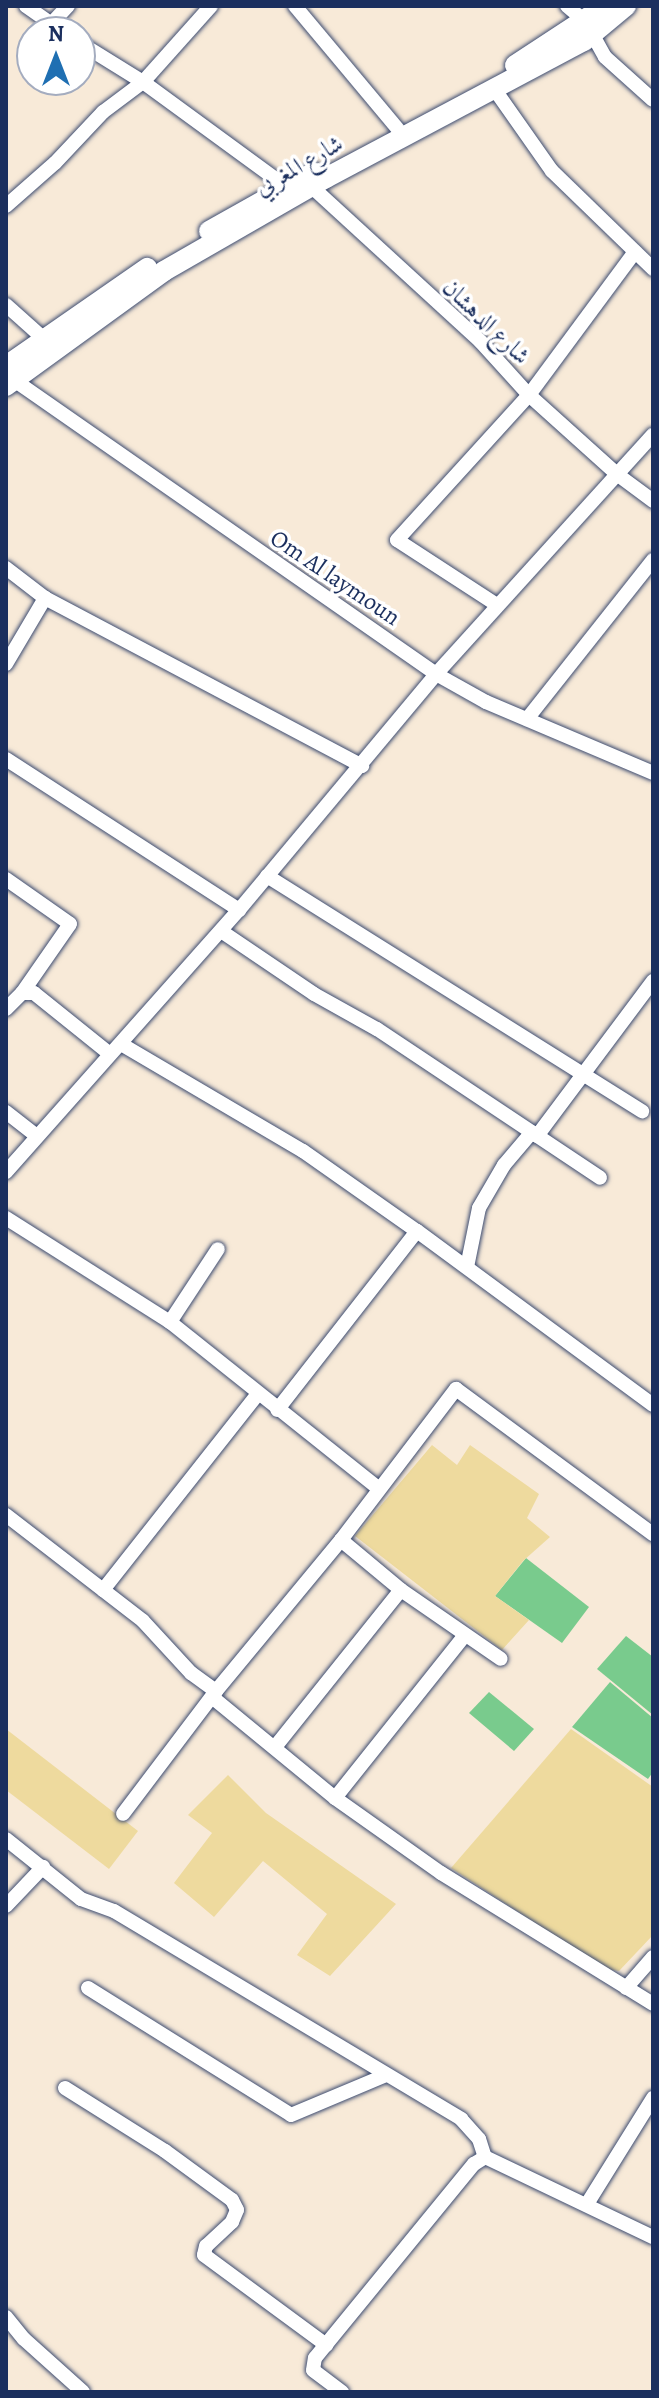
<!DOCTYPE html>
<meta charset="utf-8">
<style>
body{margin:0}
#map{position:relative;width:659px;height:2398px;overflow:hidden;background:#f8ead8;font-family:Alegreya,Amiri,serif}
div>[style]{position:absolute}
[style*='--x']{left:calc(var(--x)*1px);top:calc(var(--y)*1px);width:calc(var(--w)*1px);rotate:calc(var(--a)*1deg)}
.green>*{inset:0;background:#79cb8d}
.sand>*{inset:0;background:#eeda9e}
.roads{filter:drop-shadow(0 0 2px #3c4b70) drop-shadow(0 0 2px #3c4b70)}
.minor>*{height:14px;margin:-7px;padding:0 7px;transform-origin:7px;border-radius:7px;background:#fff}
.secondary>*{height:20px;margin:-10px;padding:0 10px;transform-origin:10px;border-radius:10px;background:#fff}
span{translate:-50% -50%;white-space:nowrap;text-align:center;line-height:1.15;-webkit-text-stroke:7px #fff;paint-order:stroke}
.street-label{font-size:24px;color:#1b2f5e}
.frame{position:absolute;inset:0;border:8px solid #1b2f5e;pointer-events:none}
.north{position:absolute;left:16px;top:16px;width:80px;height:80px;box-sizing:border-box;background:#fff;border:2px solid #a4acbf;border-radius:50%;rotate:0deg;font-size:22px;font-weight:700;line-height:32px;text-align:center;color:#1b2f5e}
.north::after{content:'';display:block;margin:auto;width:28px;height:36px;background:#1f6fb2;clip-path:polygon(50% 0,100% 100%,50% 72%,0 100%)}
</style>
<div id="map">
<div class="green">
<div style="clip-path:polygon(526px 1558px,589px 1607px,562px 1643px,495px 1596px)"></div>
<div style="clip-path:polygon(626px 1636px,653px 1657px,653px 1715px,597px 1669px)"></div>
<div style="clip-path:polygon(610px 1682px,653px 1718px,653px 1772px,648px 1779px,572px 1727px)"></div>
<div style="clip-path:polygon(489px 1692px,534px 1729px,514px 1751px,469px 1713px)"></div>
</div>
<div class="sand">
<div style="clip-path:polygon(432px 1445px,457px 1465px,470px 1445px,539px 1494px,527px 1518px,550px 1537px,523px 1561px,495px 1596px,529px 1620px,502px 1650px,355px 1536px)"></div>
<div style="clip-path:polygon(6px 1729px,138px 1831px,109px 1869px,6px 1790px)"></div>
<div style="clip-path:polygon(571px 1729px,653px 1787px,653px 1935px,619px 1971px,606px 1969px,451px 1868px)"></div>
<div style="clip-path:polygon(228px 1775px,266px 1813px,396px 1904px,330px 1976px,297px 1955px,327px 1914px,263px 1861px,214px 1917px,174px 1883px,212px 1833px,188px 1815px)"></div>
</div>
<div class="roads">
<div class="minor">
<div style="--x:26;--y:6;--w:45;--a:35.1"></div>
<div style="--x:295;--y:6;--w:160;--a:50.1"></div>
<div style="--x:567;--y:6;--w:23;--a:40"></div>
<div style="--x:585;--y:21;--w:41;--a:60.9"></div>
<div style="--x:605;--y:57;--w:64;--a:41.9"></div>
<div style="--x:51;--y:24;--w:25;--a:-47"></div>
<div style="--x:80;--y:43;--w:74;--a:31.8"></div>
<div style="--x:143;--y:82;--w:176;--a:36.2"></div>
<div style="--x:285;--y:186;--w:27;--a:2"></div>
<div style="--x:312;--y:187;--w:228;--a:42.5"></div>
<div style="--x:480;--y:341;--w:73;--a:47.8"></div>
<div style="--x:529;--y:395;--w:120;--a:42"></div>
<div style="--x:618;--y:475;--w:44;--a:36.6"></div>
<div style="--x:495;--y:90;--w:99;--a:54.9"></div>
<div style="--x:552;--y:171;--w:141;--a:44.1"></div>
<div style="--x:6;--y:206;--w:65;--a:-41.3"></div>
<div style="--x:55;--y:163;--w:70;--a:-46.7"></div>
<div style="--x:103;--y:112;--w:50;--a:-36.9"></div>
<div style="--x:143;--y:82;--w:102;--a:-48.2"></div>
<div style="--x:6;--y:305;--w:50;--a:41.7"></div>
<div style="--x:14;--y:380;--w:514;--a:34.86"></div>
<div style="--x:436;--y:674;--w:57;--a:29.2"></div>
<div style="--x:486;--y:702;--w:181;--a:23"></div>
<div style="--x:6;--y:568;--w:49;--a:37.6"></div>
<div style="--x:45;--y:598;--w:359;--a:27.9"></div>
<div style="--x:497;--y:605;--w:119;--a:-147"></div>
<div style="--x:397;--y:540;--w:196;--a:-47.7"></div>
<div style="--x:529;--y:395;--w:178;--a:-53.5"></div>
<div style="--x:6;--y:664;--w:77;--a:-59.4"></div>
<div style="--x:527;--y:719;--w:203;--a:-51.6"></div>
<div style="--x:6;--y:759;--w:278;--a:32.9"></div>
<div style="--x:267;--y:876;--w:443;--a:32.1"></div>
<div style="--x:6;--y:879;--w:78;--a:35.1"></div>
<div style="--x:70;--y:924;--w:84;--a:124.8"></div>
<div style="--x:221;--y:931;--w:112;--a:34.1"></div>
<div style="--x:314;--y:994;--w:72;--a:29.1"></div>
<div style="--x:377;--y:1029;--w:268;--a:33.7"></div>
<div style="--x:6;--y:1009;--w:23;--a:-45"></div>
<div style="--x:22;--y:993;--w:12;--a:0"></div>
<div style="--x:34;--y:993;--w:97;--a:38.8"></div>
<div style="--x:121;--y:1044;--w:211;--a:30.5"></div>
<div style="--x:303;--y:1151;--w:139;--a:35.1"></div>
<div style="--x:417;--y:1231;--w:227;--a:128"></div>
<div style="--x:6;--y:1112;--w:39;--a:38"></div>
<div style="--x:537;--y:1136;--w:194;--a:-53.2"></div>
<div style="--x:6;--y:1172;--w:351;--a:-48.4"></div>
<div style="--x:239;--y:910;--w:307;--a:-50.1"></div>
<div style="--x:436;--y:674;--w:323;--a:-47.8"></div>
<div style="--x:6;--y:1218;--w:194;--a:32.4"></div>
<div style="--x:170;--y:1322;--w:266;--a:38.6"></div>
<div style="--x:417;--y:1231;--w:293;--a:36.4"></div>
<div style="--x:467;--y:1267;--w:60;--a:-78.5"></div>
<div style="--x:479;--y:1208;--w:50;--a:-59.8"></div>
<div style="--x:504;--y:1165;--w:43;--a:-49.7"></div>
<div style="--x:170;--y:1322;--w:87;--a:-56.7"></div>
<div style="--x:6;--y:1515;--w:173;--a:37.7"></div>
<div style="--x:143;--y:1621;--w:71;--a:47.3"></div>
<div style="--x:191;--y:1673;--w:31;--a:36"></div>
<div style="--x:216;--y:1691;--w:154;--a:127.1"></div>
<div style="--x:341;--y:1540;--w:78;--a:39.8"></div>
<div style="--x:401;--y:1590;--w:121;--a:34.6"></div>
<div style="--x:103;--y:1590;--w:248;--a:-51.7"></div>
<div style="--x:216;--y:1691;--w:196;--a:-50.4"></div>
<div style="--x:341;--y:1540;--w:190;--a:-52.7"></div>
<div style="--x:456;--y:1389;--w:245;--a:36.4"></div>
<div style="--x:212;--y:1697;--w:159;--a:39.4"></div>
<div style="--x:335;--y:1798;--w:130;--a:35.3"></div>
<div style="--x:441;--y:1873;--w:249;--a:31.7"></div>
<div style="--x:275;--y:1747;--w:201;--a:-51.3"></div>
<div style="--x:335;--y:1798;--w:208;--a:-51.4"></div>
<div style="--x:6;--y:1839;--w:96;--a:38.7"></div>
<div style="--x:81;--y:1899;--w:35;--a:20"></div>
<div style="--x:114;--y:1911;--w:405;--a:30.9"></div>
<div style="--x:461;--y:2119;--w:27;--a:48"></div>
<div style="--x:479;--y:2139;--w:19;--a:72"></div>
<div style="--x:6;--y:1906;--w:54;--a:-46.5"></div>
<div style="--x:88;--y:1988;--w:239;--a:32"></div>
<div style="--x:291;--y:2115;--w:101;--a:-22.8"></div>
<div style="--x:626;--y:1988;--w:41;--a:-48.9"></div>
<div style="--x:65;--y:2088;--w:118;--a:32.2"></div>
<div style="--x:165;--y:2151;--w:83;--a:36.2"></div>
<div style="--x:232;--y:2200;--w:11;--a:63"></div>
<div style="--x:237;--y:2210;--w:13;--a:113"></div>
<div style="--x:232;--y:2222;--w:35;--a:137"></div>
<div style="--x:206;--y:2246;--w:9;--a:103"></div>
<div style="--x:204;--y:2255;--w:152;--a:36.4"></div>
<div style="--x:587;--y:2204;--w:125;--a:-58.1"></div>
<div style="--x:6;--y:2317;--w:28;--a:51"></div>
<div style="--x:24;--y:2339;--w:79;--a:41.9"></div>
<div style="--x:342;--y:2392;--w:36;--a:-143"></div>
<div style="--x:313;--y:2370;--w:12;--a:-81"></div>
<div style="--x:315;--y:2358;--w:251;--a:-50.7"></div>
<div style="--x:474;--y:2164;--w:13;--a:-32"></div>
<div style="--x:485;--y:2157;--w:186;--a:25.5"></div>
</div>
<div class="secondary">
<div style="--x:515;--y:65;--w:108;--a:-33.2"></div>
<div style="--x:209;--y:231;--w:120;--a:-29.3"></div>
<div style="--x:6;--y:366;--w:172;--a:-34.8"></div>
<div style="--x:6;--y:386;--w:195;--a:-36"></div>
<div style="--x:164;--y:271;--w:187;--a:-29.9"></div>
<div style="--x:326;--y:178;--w:292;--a:-28"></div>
<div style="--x:584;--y:41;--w:55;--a:-39.8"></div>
</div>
</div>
<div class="street-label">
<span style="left:299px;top:166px;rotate:-30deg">شارع المغربي</span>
<span style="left:486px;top:322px;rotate:44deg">شارع الدهشان</span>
<span style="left:335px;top:578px;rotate:34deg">Om Al laymoun</span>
</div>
<div class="frame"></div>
<div class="north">N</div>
</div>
